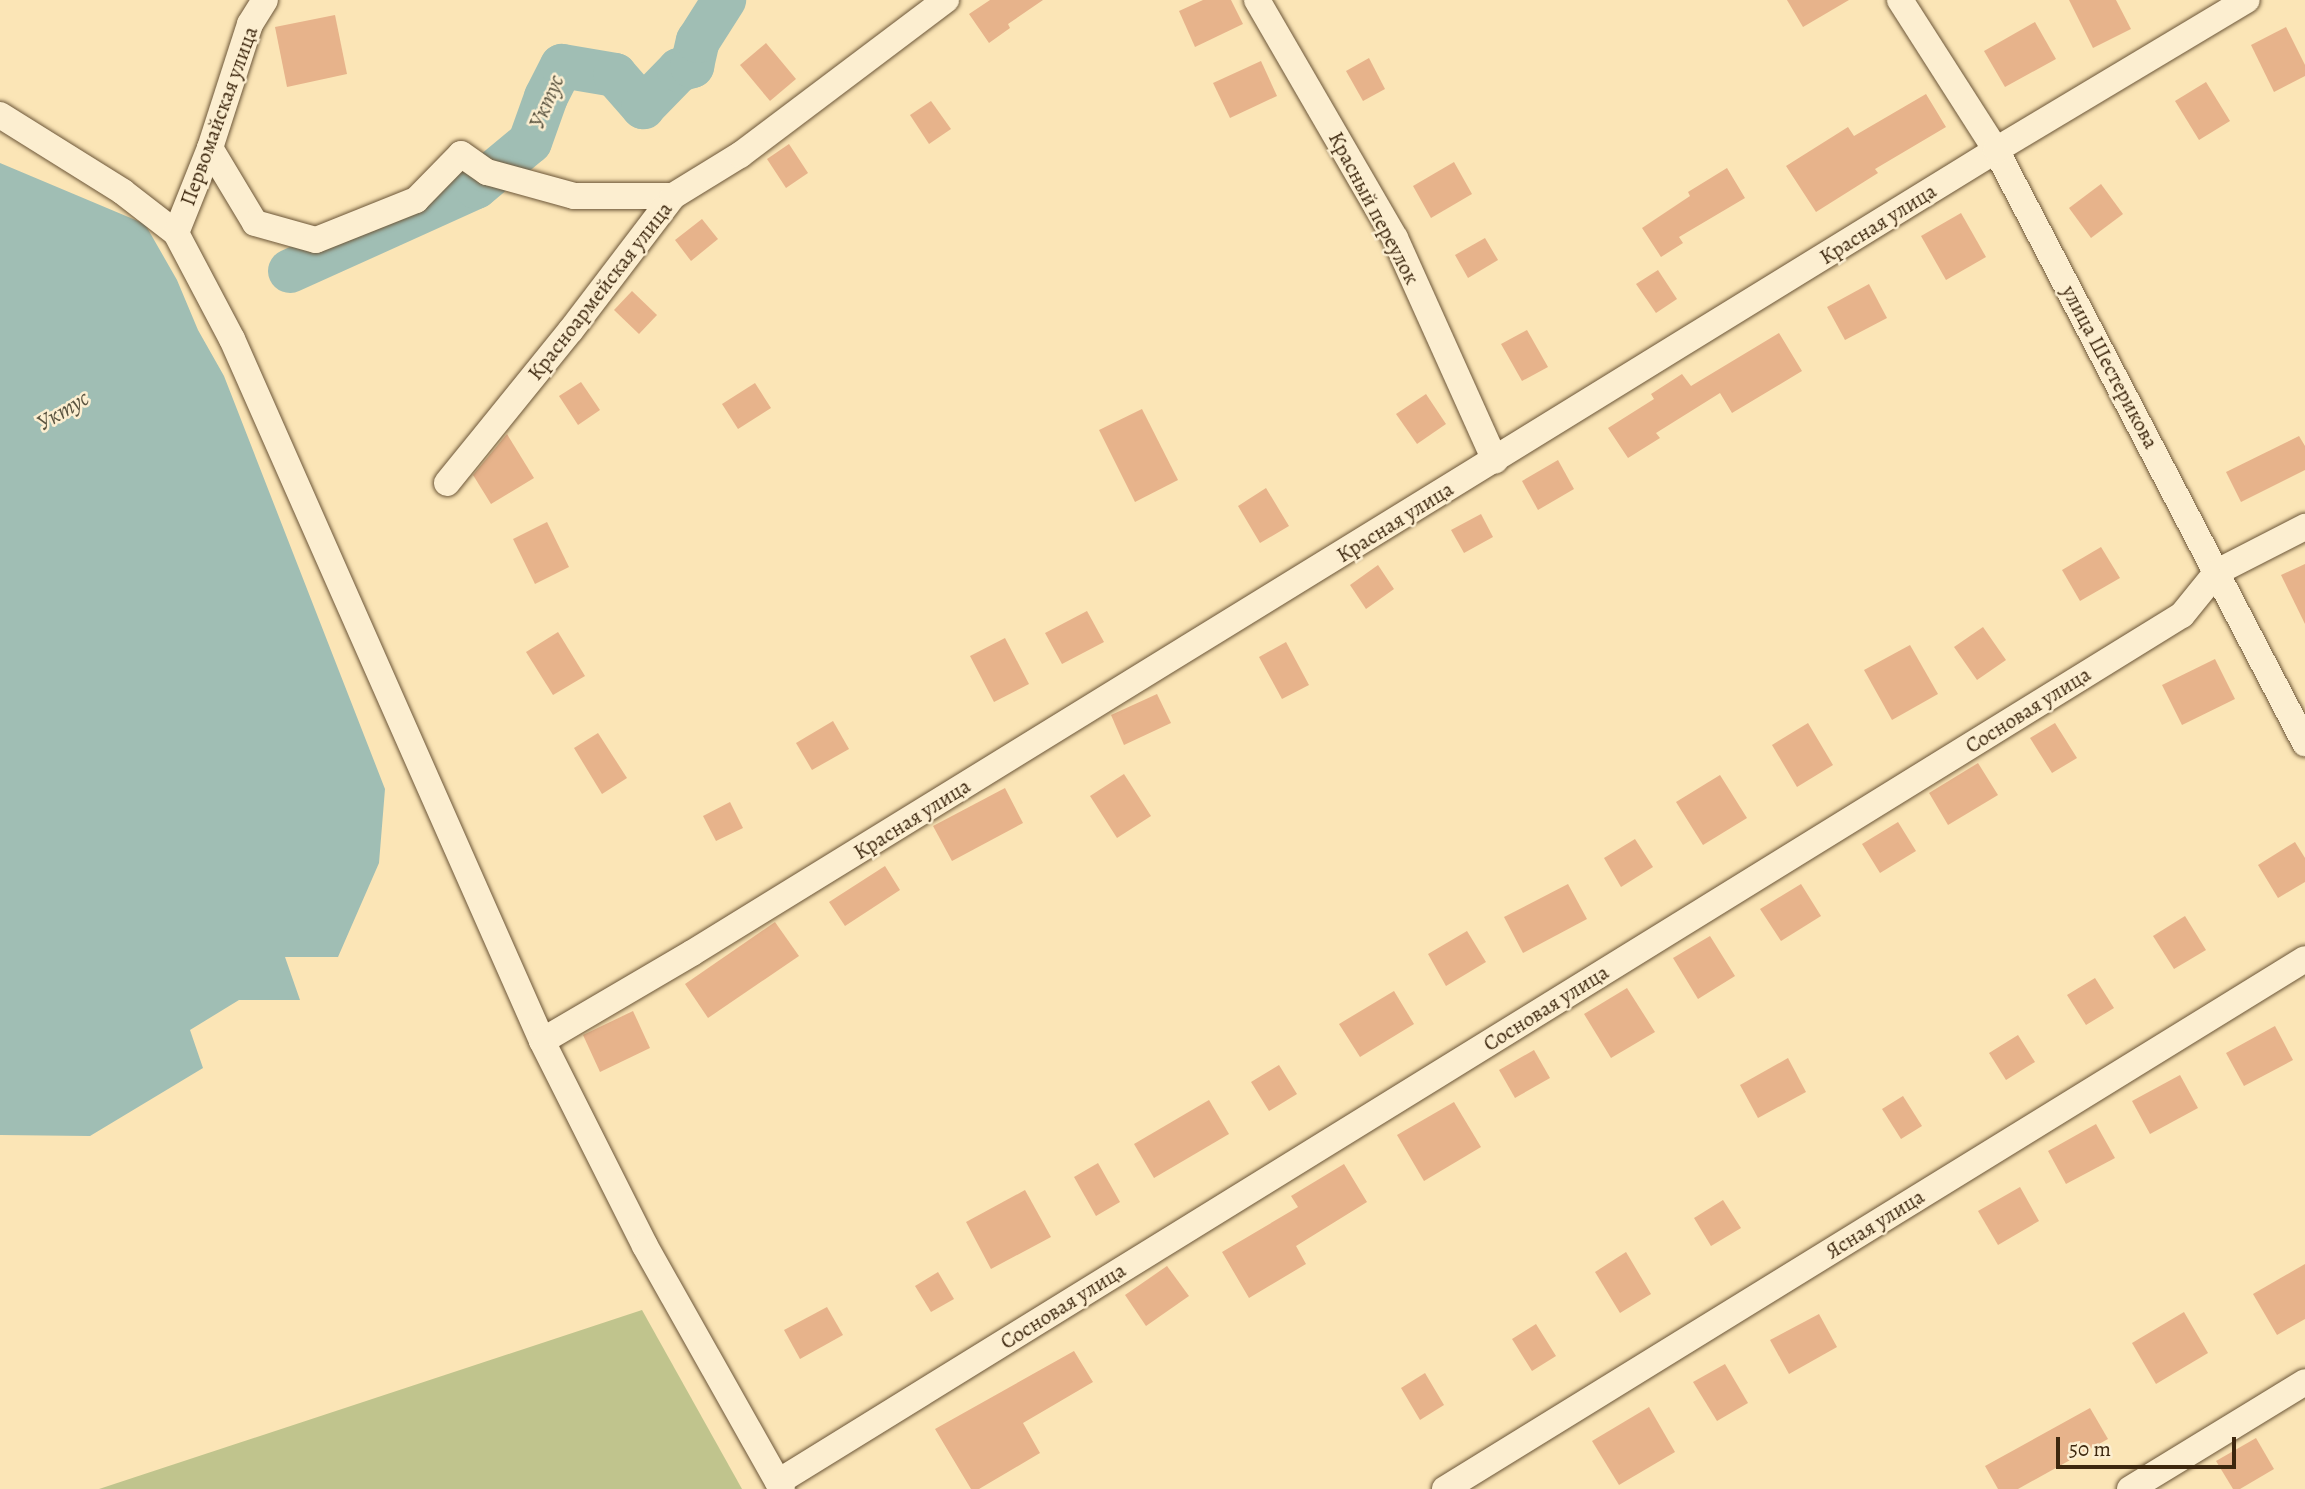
<!DOCTYPE html>
<meta charset="utf-8">
<style>
body{margin:0}
#map{position:relative;width:2305px;height:1489px;overflow:hidden;background:#fbe5b6;font-family:Alegreya,serif}
div>[style]{position:absolute}
[style*='--x']{left:calc(var(--x)*1px);top:calc(var(--y)*1px);width:calc(var(--w)*1px);rotate:calc(var(--a)*1deg)}
.green>*{inset:0;background:#c0c48d}
.water>*{inset:0;background:#a0beb4}
.river>*{height:44px;margin:-22px;padding:0 22px;transform-origin:22px;border-radius:22px;background:#a0beb4}
.building>*{inset:0;background:#e7b38b}
.roads{filter:drop-shadow(0 0 2px #6c5638) drop-shadow(0 0 2px #6c5638)}
.minor>*{height:26px;margin:-13px;padding:0 13px;transform-origin:13px;border-radius:13px;background:#fceed0}
span{translate:-50% -50%;white-space:nowrap;text-align:center;line-height:1.15;-webkit-text-stroke:5px #fceed0;paint-order:stroke}
.street-label{font-size:21px;color:#3d270e}
.water-label{font-size:23px;color:#5b5440;font-style:italic}
.scale{position:absolute;left:2056px;top:1437px;width:180px;height:32px;box-sizing:border-box;border:4px solid #3d270e;border-top:0;padding-left:9px;font-size:21px;line-height:24px;white-space:nowrap;color:#3d270e;-webkit-text-stroke:5px #fceed0;paint-order:stroke}
</style>
<div id="map">
<div class="green">
<div style="clip-path:polygon(642px 1310px,742px 1489px,99px 1489px)"></div>
</div>
<div class="water">
<div style="clip-path:polygon(0 163px,145px 224px,177px 280px,198px 330px,224px 376px,385px 789px,379px 863px,338px 957px,285px 957px,300px 1000px,239px 1000px,190px 1030px,203px 1068px,90px 1136px,0 1135px)"></div>
</div>
<div class="river">
<div style="--x:290;--y:271;--w:204;--a:-24.3"></div>
<div style="--x:476;--y:187;--w:70;--a:-39.8"></div>
<div style="--x:530;--y:142;--w:48;--a:-70.4"></div>
<div style="--x:546;--y:97;--w:35;--a:-63"></div>
<div style="--x:562;--y:66;--w:54;--a:9.6"></div>
<div style="--x:615;--y:75;--w:43;--a:48.8"></div>
<div style="--x:643;--y:107;--w:52;--a:-45.8"></div>
<div style="--x:679;--y:70;--w:14;--a:-17"></div>
<div style="--x:692;--y:66;--w:26;--a:-77"></div>
<div style="--x:698;--y:41;--w:49;--a:-57.6"></div>
</div>
<div class="building">
<div style="clip-path:polygon(990px 0,1043px 0,1008px 24px,1010px 28px,989px 43px,969px 14px)"></div>
<div style="clip-path:polygon(1203px 0,1231px 0,1243px 24px,1195px 47px,1179px 11px)"></div>
<div style="clip-path:polygon(1787px 0,1849px 0,1803px 27px)"></div>
<div style="clip-path:polygon(2069px 0,2116px 0,2131px 29px,2093px 48px)"></div>
<div style="clip-path:polygon(335px 15px,347px 74px,287px 87px,275px 27px)"></div>
<div style="clip-path:polygon(2035px 22px,2056px 59px,2005px 87px,1984px 51px)"></div>
<div style="clip-path:polygon(2286px 27px,2305px 65px,2305px 76px,2274px 92px,2251px 45px)"></div>
<div style="clip-path:polygon(766px 43px,796px 79px,770px 101px,740px 65px)"></div>
<div style="clip-path:polygon(1369px 58px,1385px 89px,1363px 101px,1346px 71px)"></div>
<div style="clip-path:polygon(1261px 61px,1277px 96px,1230px 118px,1213px 83px)"></div>
<div style="clip-path:polygon(2206px 82px,2230px 121px,2199px 140px,2175px 101px)"></div>
<div style="clip-path:polygon(1926px 94px,1946px 127px,1875px 169px,1878px 173px,1816px 212px,1786px 166px,1848px 127px,1854px 136px)"></div>
<div style="clip-path:polygon(931px 101px,951px 129px,929px 144px,910px 115px)"></div>
<div style="clip-path:polygon(789px 144px,808px 173px,786px 188px,767px 159px)"></div>
<div style="clip-path:polygon(1454px 162px,1472px 194px,1431px 218px,1413px 186px)"></div>
<div style="clip-path:polygon(1727px 168px,1745px 198px,1679px 237px,1683px 243px,1661px 257px,1642px 228px,1690px 196px,1688px 192px)"></div>
<div style="clip-path:polygon(2101px 184px,2123px 214px,2091px 238px,2069px 208px)"></div>
<div style="clip-path:polygon(1961px 213px,1986px 257px,1946px 280px,1921px 236px)"></div>
<div style="clip-path:polygon(702px 219px,718px 239px,691px 261px,675px 240px)"></div>
<div style="clip-path:polygon(1485px 238px,1498px 260px,1468px 278px,1455px 255px)"></div>
<div style="clip-path:polygon(1658px 270px,1677px 299px,1656px 313px,1636px 284px)"></div>
<div style="clip-path:polygon(1869px 284px,1887px 318px,1845px 340px,1827px 307px)"></div>
<div style="clip-path:polygon(632px 291px,657px 315px,639px 334px,614px 310px)"></div>
<div style="clip-path:polygon(1527px 330px,1548px 367px,1522px 381px,1501px 344px)"></div>
<div style="clip-path:polygon(1779px 333px,1802px 371px,1732px 413px,1720px 393px,1656px 433px,1660px 438px,1628px 458px,1608px 428px,1654px 399px,1651px 394px,1682px 374px,1691px 386px)"></div>
<div style="clip-path:polygon(581px 382px,600px 410px,578px 425px,559px 396px)"></div>
<div style="clip-path:polygon(755px 383px,771px 408px,738px 429px,722px 404px)"></div>
<div style="clip-path:polygon(1426px 394px,1446px 424px,1417px 444px,1396px 414px)"></div>
<div style="clip-path:polygon(1142px 409px,1178px 480px,1135px 502px,1099px 430px)"></div>
<div style="clip-path:polygon(507px 434px,534px 478px,491px 504px,473px 475px)"></div>
<div style="clip-path:polygon(2299px 436px,2305px 446px,2305px 470px,2241px 502px,2226px 472px)"></div>
<div style="clip-path:polygon(1558px 460px,1574px 489px,1538px 510px,1522px 481px)"></div>
<div style="clip-path:polygon(1266px 488px,1289px 526px,1260px 543px,1238px 506px)"></div>
<div style="clip-path:polygon(1481px 514px,1493px 537px,1464px 553px,1451px 530px)"></div>
<div style="clip-path:polygon(547px 522px,569px 567px,535px 584px,513px 539px)"></div>
<div style="clip-path:polygon(2101px 547px,2120px 578px,2080px 601px,2062px 570px)"></div>
<div style="clip-path:polygon(2305px 564px,2305px 624px,2281px 575px)"></div>
<div style="clip-path:polygon(1378px 565px,1394px 589px,1366px 609px,1350px 585px)"></div>
<div style="clip-path:polygon(1087px 611px,1104px 642px,1062px 664px,1045px 633px)"></div>
<div style="clip-path:polygon(1983px 627px,2006px 660px,1977px 680px,1954px 647px)"></div>
<div style="clip-path:polygon(558px 632px,585px 676px,553px 695px,526px 652px)"></div>
<div style="clip-path:polygon(1005px 638px,1029px 684px,994px 702px,970px 656px)"></div>
<div style="clip-path:polygon(1286px 642px,1309px 685px,1282px 699px,1259px 657px)"></div>
<div style="clip-path:polygon(1910px 645px,1938px 694px,1892px 720px,1864px 670px)"></div>
<div style="clip-path:polygon(2215px 659px,2235px 699px,2182px 725px,2162px 685px)"></div>
<div style="clip-path:polygon(1157px 694px,1171px 723px,1124px 745px,1111px 715px)"></div>
<div style="clip-path:polygon(833px 721px,849px 749px,812px 770px,796px 743px)"></div>
<div style="clip-path:polygon(1808px 723px,1833px 765px,1797px 787px,1772px 745px)"></div>
<div style="clip-path:polygon(2055px 723px,2077px 758px,2052px 773px,2030px 738px)"></div>
<div style="clip-path:polygon(598px 733px,627px 778px,602px 794px,574px 748px)"></div>
<div style="clip-path:polygon(1978px 763px,1998px 795px,1948px 825px,1929px 793px)"></div>
<div style="clip-path:polygon(1124px 774px,1151px 816px,1117px 838px,1090px 796px)"></div>
<div style="clip-path:polygon(1720px 775px,1747px 818px,1703px 845px,1676px 802px)"></div>
<div style="clip-path:polygon(1005px 788px,1023px 823px,952px 861px,933px 826px)"></div>
<div style="clip-path:polygon(730px 802px,743px 828px,716px 841px,703px 816px)"></div>
<div style="clip-path:polygon(1898px 822px,1916px 851px,1880px 873px,1862px 844px)"></div>
<div style="clip-path:polygon(1635px 839px,1653px 867px,1621px 887px,1604px 858px)"></div>
<div style="clip-path:polygon(2295px 842px,2305px 858px,2305px 882px,2278px 898px,2258px 865px)"></div>
<div style="clip-path:polygon(885px 866px,900px 890px,845px 926px,829px 902px)"></div>
<div style="clip-path:polygon(1568px 884px,1587px 919px,1523px 953px,1504px 917px)"></div>
<div style="clip-path:polygon(1801px 884px,1821px 916px,1781px 941px,1760px 909px)"></div>
<div style="clip-path:polygon(2185px 916px,2206px 950px,2174px 969px,2153px 936px)"></div>
<div style="clip-path:polygon(775px 922px,799px 956px,708px 1018px,685px 984px)"></div>
<div style="clip-path:polygon(1467px 931px,1486px 962px,1446px 986px,1428px 954px)"></div>
<div style="clip-path:polygon(1710px 936px,1735px 976px,1698px 999px,1673px 958px)"></div>
<div style="clip-path:polygon(2095px 978px,2114px 1008px,2086px 1025px,2067px 995px)"></div>
<div style="clip-path:polygon(1627px 988px,1655px 1032px,1611px 1058px,1584px 1014px)"></div>
<div style="clip-path:polygon(1394px 991px,1414px 1024px,1360px 1057px,1339px 1024px)"></div>
<div style="clip-path:polygon(633px 1011px,650px 1048px,600px 1072px,583px 1035px)"></div>
<div style="clip-path:polygon(2275px 1026px,2293px 1060px,2244px 1086px,2226px 1053px)"></div>
<div style="clip-path:polygon(2018px 1035px,2035px 1062px,2006px 1080px,1989px 1053px)"></div>
<div style="clip-path:polygon(1534px 1050px,1550px 1078px,1515px 1098px,1499px 1070px)"></div>
<div style="clip-path:polygon(1788px 1058px,1806px 1092px,1758px 1118px,1740px 1085px)"></div>
<div style="clip-path:polygon(1279px 1065px,1297px 1094px,1269px 1111px,1251px 1082px)"></div>
<div style="clip-path:polygon(2180px 1075px,2198px 1108px,2150px 1134px,2132px 1101px)"></div>
<div style="clip-path:polygon(1903px 1096px,1922px 1126px,1901px 1139px,1882px 1109px)"></div>
<div style="clip-path:polygon(1209px 1100px,1229px 1134px,1154px 1178px,1134px 1144px)"></div>
<div style="clip-path:polygon(1454px 1102px,1481px 1147px,1424px 1181px,1397px 1135px)"></div>
<div style="clip-path:polygon(2096px 1124px,2115px 1158px,2066px 1184px,2048px 1151px)"></div>
<div style="clip-path:polygon(1098px 1163px,1120px 1202px,1096px 1216px,1074px 1177px)"></div>
<div style="clip-path:polygon(1344px 1164px,1367px 1202px,1296px 1246px,1306px 1264px,1249px 1298px,1222px 1252px,1298px 1207px,1291px 1196px)"></div>
<div style="clip-path:polygon(2020px 1187px,2039px 1221px,1998px 1245px,1978px 1211px)"></div>
<div style="clip-path:polygon(1025px 1190px,1051px 1237px,991px 1269px,966px 1222px)"></div>
<div style="clip-path:polygon(1723px 1200px,1741px 1228px,1711px 1246px,1694px 1218px)"></div>
<div style="clip-path:polygon(1626px 1252px,1651px 1294px,1620px 1313px,1595px 1272px)"></div>
<div style="clip-path:polygon(2305px 1264px,2305px 1319px,2277px 1335px,2253px 1294px)"></div>
<div style="clip-path:polygon(1167px 1266px,1189px 1296px,1146px 1326px,1125px 1295px)"></div>
<div style="clip-path:polygon(938px 1272px,954px 1299px,931px 1312px,915px 1286px)"></div>
<div style="clip-path:polygon(827px 1307px,843px 1335px,800px 1359px,784px 1330px)"></div>
<div style="clip-path:polygon(2184px 1312px,2208px 1353px,2156px 1384px,2132px 1343px)"></div>
<div style="clip-path:polygon(1819px 1314px,1837px 1347px,1789px 1374px,1770px 1340px)"></div>
<div style="clip-path:polygon(1536px 1324px,1556px 1356px,1532px 1371px,1512px 1339px)"></div>
<div style="clip-path:polygon(1074px 1351px,1093px 1382px,1023px 1423px,1040px 1453px,979px 1489px,971px 1489px,935px 1429px)"></div>
<div style="clip-path:polygon(1725px 1364px,1748px 1403px,1717px 1421px,1693px 1382px)"></div>
<div style="clip-path:polygon(1425px 1373px,1444px 1405px,1420px 1420px,1401px 1388px)"></div>
<div style="clip-path:polygon(1649px 1407px,1675px 1452px,1619px 1485px,1592px 1441px)"></div>
<div style="clip-path:polygon(2090px 1408px,2108px 1439px,2018px 1489px,1998px 1489px,1985px 1466px)"></div>
<div style="clip-path:polygon(2256px 1438px,2274px 1469px,2240px 1489px,2233px 1489px,2216px 1461px)"></div>
</div>
<div class="roads">
<div class="minor">
<div style="--x:1257;--y:0;--w:275;--a:59.9"></div>
<div style="--x:1395;--y:238;--w:244;--a:65.8"></div>
<div style="--x:1900;--y:0;--w:178;--a:57.4"></div>
<div style="--x:1996;--y:150;--w:669;--a:62.48"></div>
<div style="--x:0;--y:115;--w:145;--a:32"></div>
<div style="--x:123;--y:192;--w:67;--a:37.7"></div>
<div style="--x:176;--y:233;--w:120;--a:62.2"></div>
<div style="--x:232;--y:339;--w:767;--a:66.17"></div>
<div style="--x:542;--y:1041;--w:229;--a:63.3"></div>
<div style="--x:645;--y:1246;--w:279;--a:60.6"></div>
<div style="--x:210;--y:148;--w:87;--a:59"></div>
<div style="--x:255;--y:223;--w:63;--a:15.6"></div>
<div style="--x:316;--y:240;--w:108;--a:-21.8"></div>
<div style="--x:416;--y:200;--w:64;--a:-45.6"></div>
<div style="--x:461;--y:154;--w:32;--a:35"></div>
<div style="--x:487;--y:172;--w:90;--a:15.4"></div>
<div style="--x:574;--y:196;--w:99;--a:0"></div>
<div style="--x:176;--y:233;--w:92;--a:-68.2"></div>
<div style="--x:210;--y:148;--w:130;--a:-72.1"></div>
<div style="--x:250;--y:24;--w:28;--a:-58"></div>
<div style="--x:447;--y:483;--w:197;--a:-51"></div>
<div style="--x:571;--y:330;--w:168;--a:-52.7"></div>
<div style="--x:673;--y:196;--w:79;--a:-31.5"></div>
<div style="--x:740;--y:155;--w:258;--a:-37"></div>
<div style="--x:542;--y:1041;--w:174;--a:-30.4"></div>
<div style="--x:692;--y:953;--w:1531;--a:-31.62"></div>
<div style="--x:1996;--y:150;--w:292;--a:-30.9"></div>
<div style="--x:778;--y:1482;--w:1650;--a:-31.7"></div>
<div style="--x:2182;--y:615;--w:55;--a:-50.9"></div>
<div style="--x:2217;--y:572;--w:99;--a:-27.1"></div>
<div style="--x:1445;--y:1489;--w:1010;--a:-31.64"></div>
<div style="--x:2130;--y:1489;--w:205;--a:-31.4"></div>
</div>
</div>
<div class="street-label">
<span style="left:219px;top:116px;rotate:-70deg">Первомайская улица</span>
<span style="left:1374px;top:208px;rotate:62deg">Красный переулок</span>
<span style="left:1878px;top:224px;rotate:-32deg">Красная улица</span>
<span style="left:600px;top:291px;rotate:-52deg">Красноармейская улица</span>
<span style="left:2110px;top:367px;rotate:62deg">улица Шестерикова</span>
<span style="left:1395px;top:522px;rotate:-32deg">Красная улица</span>
<span style="left:2028px;top:710px;rotate:-32deg">Сосновая улица</span>
<span style="left:912px;top:819px;rotate:-32deg">Красная улица</span>
<span style="left:1546px;top:1008px;rotate:-32deg">Сосновая улица</span>
<span style="left:1875px;top:1224px;rotate:-32deg">Ясная улица</span>
<span style="left:1063px;top:1306px;rotate:-32deg">Сосновая улица</span>
</div>
<div class="water-label">
<span style="left:547px;top:102px;rotate:-67deg">Уктус</span>
<span style="left:63px;top:411px;rotate:-31deg">Уктус</span>
</div>
<div class="scale">50 m</div>
</div>
